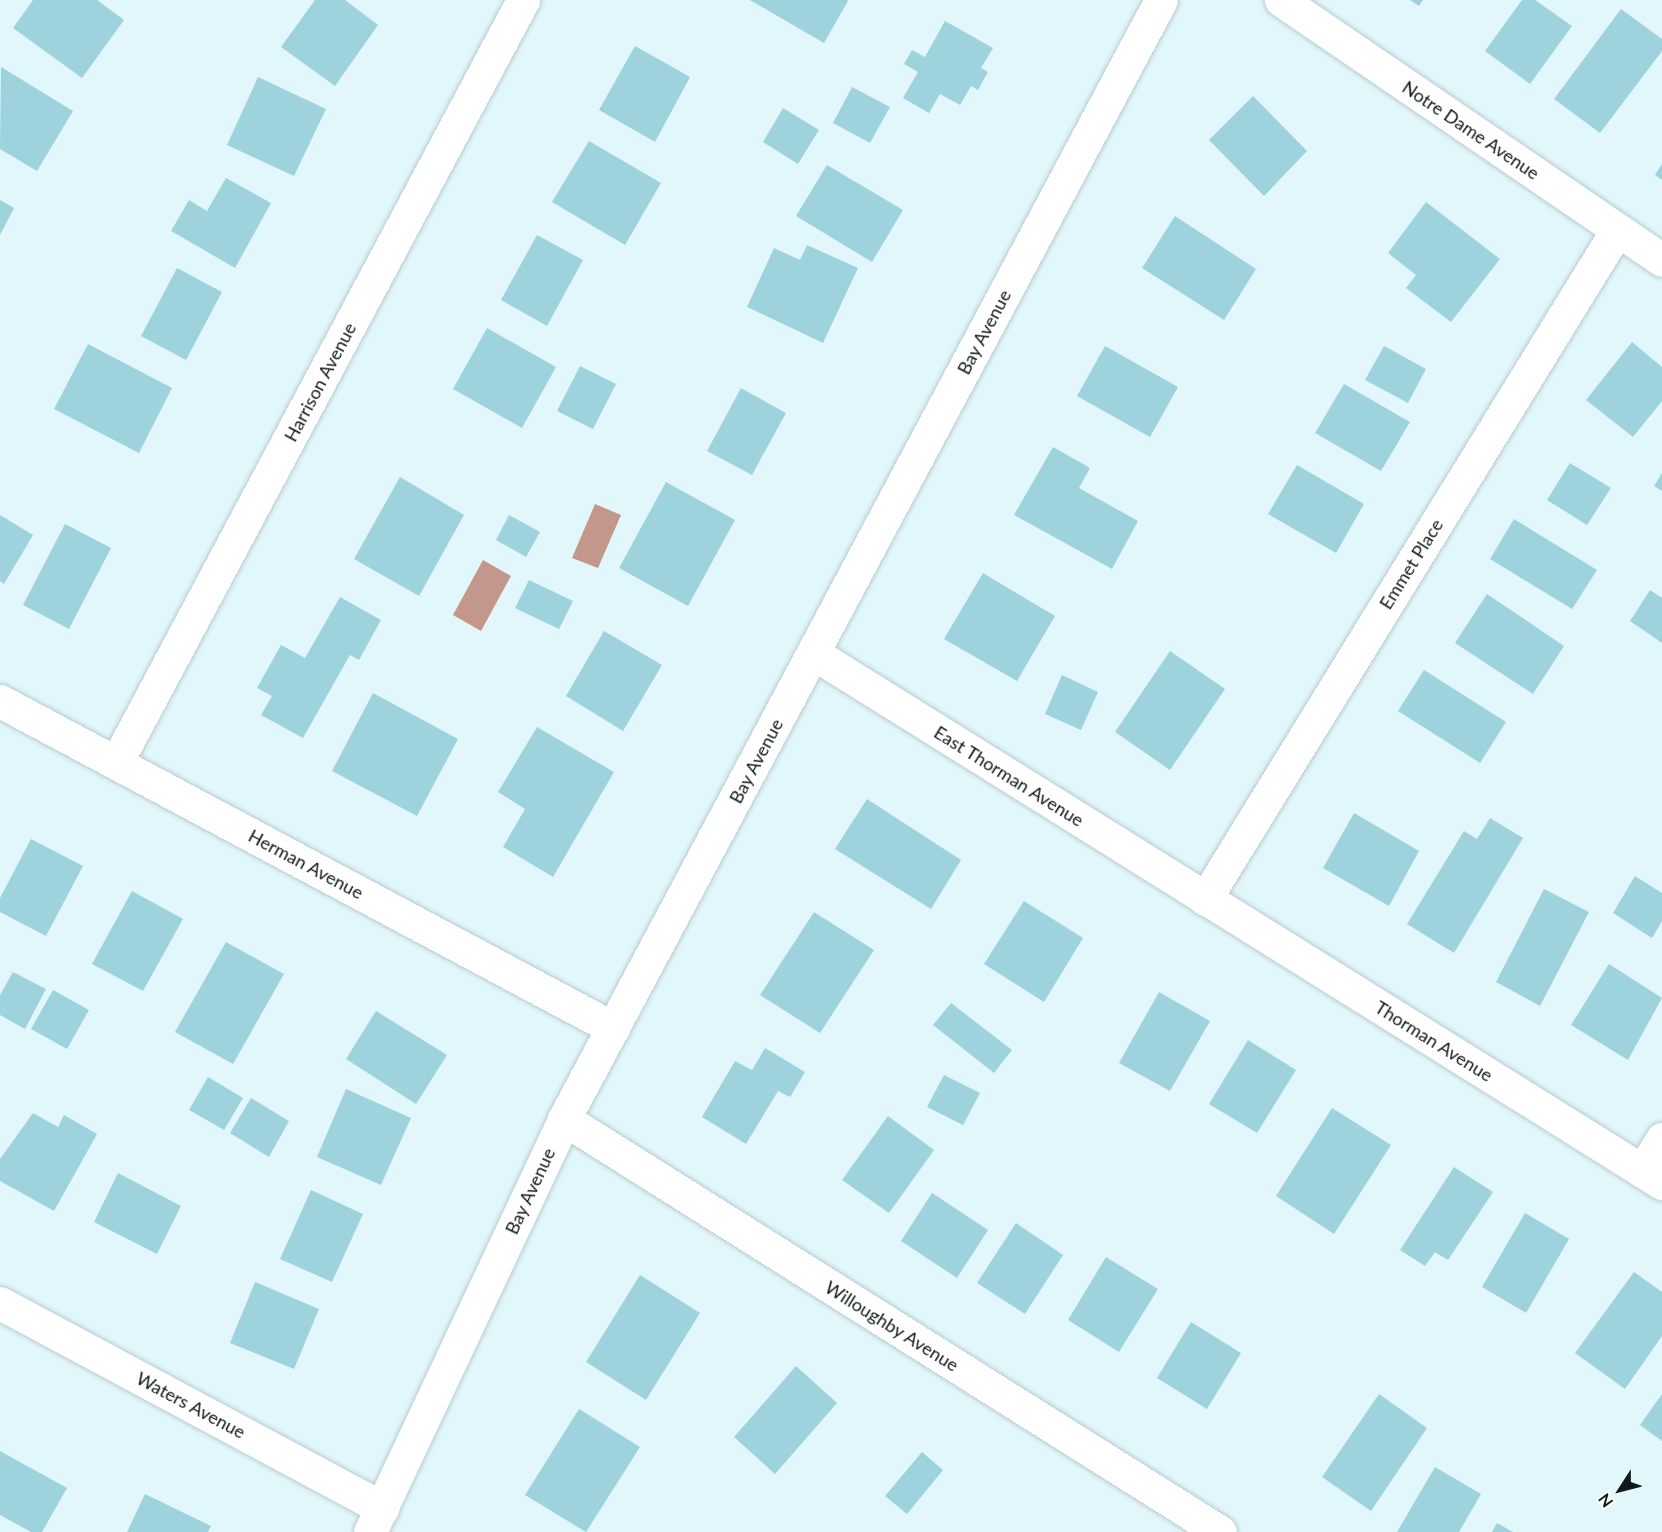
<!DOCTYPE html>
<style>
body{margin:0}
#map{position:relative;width:1662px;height:1532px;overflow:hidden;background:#e2f7fc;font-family:Lato,sans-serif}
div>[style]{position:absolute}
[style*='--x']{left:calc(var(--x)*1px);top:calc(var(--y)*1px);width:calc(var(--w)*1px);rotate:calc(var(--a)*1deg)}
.water>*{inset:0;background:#c4978c}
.building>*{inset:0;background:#9ed2dd}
.roads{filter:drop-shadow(0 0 2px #b7cbd0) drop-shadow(0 0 2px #b7cbd0)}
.street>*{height:33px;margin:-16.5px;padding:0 16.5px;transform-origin:16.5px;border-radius:16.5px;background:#fff}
span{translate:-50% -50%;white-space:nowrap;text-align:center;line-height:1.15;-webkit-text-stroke:4.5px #fff;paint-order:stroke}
.street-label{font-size:18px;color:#101819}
.north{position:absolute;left:1590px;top:1460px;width:60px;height:60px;-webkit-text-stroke:4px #fff;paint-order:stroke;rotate:234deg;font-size:16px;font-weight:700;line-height:24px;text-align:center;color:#101819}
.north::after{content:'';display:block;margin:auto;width:21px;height:27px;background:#101819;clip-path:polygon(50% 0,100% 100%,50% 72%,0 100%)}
</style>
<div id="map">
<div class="water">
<div style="clip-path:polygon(595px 504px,621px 515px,598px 568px,572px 558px)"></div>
<div style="clip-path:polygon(483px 560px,511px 576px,481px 631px,453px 615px)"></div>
</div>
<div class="building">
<div style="clip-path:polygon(33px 0,97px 0,124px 20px,82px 78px,13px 28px)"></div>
<div style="clip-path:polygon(315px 0,345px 0,378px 25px,335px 86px,281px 47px)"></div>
<div style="clip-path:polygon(750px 0,847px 0,848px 1px,824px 43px)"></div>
<div style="clip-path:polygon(1410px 0,1423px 0,1419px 6px)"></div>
<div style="clip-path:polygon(1522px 0,1535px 0,1572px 26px,1530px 84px,1485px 51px)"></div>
<div style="clip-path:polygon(1621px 9px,1662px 39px,1662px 51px,1600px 133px,1554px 99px)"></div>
<div style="clip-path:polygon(945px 21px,993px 48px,981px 68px,988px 72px,978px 90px,971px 86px,960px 105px,940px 94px,929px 113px,903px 98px,918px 72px,904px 64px,912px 50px,925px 57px)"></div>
<div style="clip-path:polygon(635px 46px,690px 77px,655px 142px,599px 110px)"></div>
<div style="clip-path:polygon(1px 67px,73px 111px,37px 171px,0 149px)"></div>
<div style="clip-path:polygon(258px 77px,326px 109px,294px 176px,227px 145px)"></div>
<div style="clip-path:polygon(852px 87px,890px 107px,870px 143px,833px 123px)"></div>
<div style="clip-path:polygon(1253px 96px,1307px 151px,1264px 196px,1209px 140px)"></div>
<div style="clip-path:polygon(783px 108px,819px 130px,798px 164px,763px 142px)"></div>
<div style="clip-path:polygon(589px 141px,661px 183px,625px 245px,552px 202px)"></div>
<div style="clip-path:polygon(1662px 164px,1662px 180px,1655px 175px)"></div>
<div style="clip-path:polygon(827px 165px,903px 210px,872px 262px,796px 216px)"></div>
<div style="clip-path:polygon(226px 178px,271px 203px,235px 268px,171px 231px,189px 200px,207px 211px)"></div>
<div style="clip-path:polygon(0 200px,14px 208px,0 235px)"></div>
<div style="clip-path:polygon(1426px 202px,1500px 259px,1451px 322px,1406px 288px,1416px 275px,1388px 253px)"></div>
<div style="clip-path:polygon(1175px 216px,1256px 269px,1224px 320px,1142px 268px)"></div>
<div style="clip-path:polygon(537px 235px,583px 260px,547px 326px,501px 300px)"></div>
<div style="clip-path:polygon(807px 245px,858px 268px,823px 343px,747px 307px,774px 248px,800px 260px)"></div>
<div style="clip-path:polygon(177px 268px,222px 292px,186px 360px,141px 336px)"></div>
<div style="clip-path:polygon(487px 328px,556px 367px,522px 428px,453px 389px)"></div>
<div style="clip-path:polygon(1632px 342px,1662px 367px,1662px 401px,1633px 437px,1586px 400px)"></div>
<div style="clip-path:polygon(88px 344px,172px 388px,139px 453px,54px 409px)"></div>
<div style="clip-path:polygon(1105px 346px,1178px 387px,1150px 437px,1077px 396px)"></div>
<div style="clip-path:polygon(1384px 346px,1426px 369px,1408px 403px,1365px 380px)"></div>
<div style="clip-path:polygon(580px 366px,616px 384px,593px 429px,557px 411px)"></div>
<div style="clip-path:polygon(1344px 384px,1410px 422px,1381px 471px,1315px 433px)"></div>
<div style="clip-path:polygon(741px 388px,786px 413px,752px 475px,707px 451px)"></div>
<div style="clip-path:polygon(1053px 447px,1090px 468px,1079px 488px,1138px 521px,1112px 569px,1014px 515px)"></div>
<div style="clip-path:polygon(1570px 463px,1611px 488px,1587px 525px,1547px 500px)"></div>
<div style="clip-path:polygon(1297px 465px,1364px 504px,1336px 553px,1268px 514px)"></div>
<div style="clip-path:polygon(1662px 473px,1662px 491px,1654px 486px)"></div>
<div style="clip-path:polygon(400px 477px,464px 515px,419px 596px,354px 559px)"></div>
<div style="clip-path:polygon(666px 482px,735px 520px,688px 606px,619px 568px)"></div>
<div style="clip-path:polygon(0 515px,33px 535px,4px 584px,0 581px)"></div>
<div style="clip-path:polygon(509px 515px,540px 532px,526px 557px,496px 540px)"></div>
<div style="clip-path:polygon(1514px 519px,1597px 570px,1572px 609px,1490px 559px)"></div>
<div style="clip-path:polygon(65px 524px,111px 548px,69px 629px,23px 605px)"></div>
<div style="clip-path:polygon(983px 573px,1055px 616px,1017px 681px,944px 639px)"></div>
<div style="clip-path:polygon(529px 580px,573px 601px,559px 629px,515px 608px)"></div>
<div style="clip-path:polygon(1650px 590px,1662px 598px,1662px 643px,1630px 621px)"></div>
<div style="clip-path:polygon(1487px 594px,1564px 646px,1533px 694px,1455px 643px)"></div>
<div style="clip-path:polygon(340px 597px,381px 620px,359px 660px,350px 655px,303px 738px,261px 715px,272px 696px,257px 688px,281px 645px,305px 658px)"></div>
<div style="clip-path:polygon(604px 631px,662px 665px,623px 731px,566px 696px)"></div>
<div style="clip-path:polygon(1170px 651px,1225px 689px,1170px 770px,1115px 732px)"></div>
<div style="clip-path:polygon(1424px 670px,1506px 722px,1480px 763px,1398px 711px)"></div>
<div style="clip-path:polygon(1062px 675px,1098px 692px,1081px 730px,1045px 714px)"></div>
<div style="clip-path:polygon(373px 693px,458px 739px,417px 816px,332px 771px)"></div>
<div style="clip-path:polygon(537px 727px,614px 772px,553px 877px,503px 847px,525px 809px,498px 792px)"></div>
<div style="clip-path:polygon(867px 799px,961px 860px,931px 909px,835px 849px)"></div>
<div style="clip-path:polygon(1354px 813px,1419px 851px,1389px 906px,1323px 868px)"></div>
<div style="clip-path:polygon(1490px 818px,1523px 838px,1454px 953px,1407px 924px,1464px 831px,1477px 839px)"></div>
<div style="clip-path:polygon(31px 839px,83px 866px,46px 936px,0 912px,0 898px)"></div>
<div style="clip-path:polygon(1635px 876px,1662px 893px,1662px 921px,1652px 938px,1613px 913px)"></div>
<div style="clip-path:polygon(1544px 889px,1589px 912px,1540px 1006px,1496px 982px)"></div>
<div style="clip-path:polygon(132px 891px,183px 919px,143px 991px,92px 964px)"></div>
<div style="clip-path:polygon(1024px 901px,1083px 938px,1044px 1002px,984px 964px)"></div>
<div style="clip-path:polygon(814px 912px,874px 950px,820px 1033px,760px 995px)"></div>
<div style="clip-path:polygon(226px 942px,284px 974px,233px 1064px,175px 1032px)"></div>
<div style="clip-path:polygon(1609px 964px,1662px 998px,1628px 1060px,1571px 1025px)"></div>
<div style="clip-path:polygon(13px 972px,46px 989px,25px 1029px,0 1015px,0 995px)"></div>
<div style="clip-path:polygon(53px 990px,89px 1010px,67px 1049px,31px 1029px)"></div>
<div style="clip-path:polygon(1159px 992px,1210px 1021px,1170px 1091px,1119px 1063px)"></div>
<div style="clip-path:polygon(951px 1003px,1012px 1050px,994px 1073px,933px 1025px)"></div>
<div style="clip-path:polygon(376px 1011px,447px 1055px,416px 1104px,346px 1059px)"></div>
<div style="clip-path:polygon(1248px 1040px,1296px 1070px,1257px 1133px,1209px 1104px)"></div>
<div style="clip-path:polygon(765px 1048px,805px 1072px,790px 1097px,778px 1091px,746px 1144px,702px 1117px,735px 1061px,752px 1070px)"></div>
<div style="clip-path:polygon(944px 1075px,980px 1093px,963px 1125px,927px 1107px)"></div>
<div style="clip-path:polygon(208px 1077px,243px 1098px,224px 1130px,189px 1110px)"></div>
<div style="clip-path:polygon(346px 1089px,411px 1118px,381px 1185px,317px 1157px)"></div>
<div style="clip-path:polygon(251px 1098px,289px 1121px,269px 1157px,230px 1133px)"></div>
<div style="clip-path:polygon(1332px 1108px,1391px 1145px,1334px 1234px,1276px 1196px)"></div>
<div style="clip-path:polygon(33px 1113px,58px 1127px,64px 1115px,97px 1134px,54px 1211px,0 1181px,0 1159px)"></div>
<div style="clip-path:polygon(888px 1116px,934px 1150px,889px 1213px,842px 1180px)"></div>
<div style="clip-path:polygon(1454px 1167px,1493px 1192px,1448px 1260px,1435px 1252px,1425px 1266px,1400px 1250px)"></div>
<div style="clip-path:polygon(118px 1173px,181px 1206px,157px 1254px,94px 1222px)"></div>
<div style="clip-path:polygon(311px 1190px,363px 1214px,332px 1282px,280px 1259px)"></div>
<div style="clip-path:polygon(932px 1193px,988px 1230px,957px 1278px,901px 1241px)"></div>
<div style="clip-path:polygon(1525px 1213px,1569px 1239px,1526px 1313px,1482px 1287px)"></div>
<div style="clip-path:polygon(1016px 1223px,1063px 1255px,1025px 1314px,977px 1283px)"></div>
<div style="clip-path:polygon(1106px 1257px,1158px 1289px,1119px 1352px,1068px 1320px)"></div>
<div style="clip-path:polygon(1634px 1272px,1662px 1292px,1662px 1336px,1625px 1389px,1575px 1353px)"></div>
<div style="clip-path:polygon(640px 1275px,700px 1313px,646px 1400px,586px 1362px)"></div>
<div style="clip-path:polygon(255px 1282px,319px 1309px,294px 1369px,230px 1343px)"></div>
<div style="clip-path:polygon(1191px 1322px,1241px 1353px,1207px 1409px,1157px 1378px)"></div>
<div style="clip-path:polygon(796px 1366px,837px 1403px,775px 1474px,734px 1437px)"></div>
<div style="clip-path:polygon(1379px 1394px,1427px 1428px,1371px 1511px,1322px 1477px)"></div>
<div style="clip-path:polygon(1662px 1394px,1662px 1441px,1640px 1425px)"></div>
<div style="clip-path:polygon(579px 1409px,640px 1447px,586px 1532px,525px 1495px)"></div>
<div style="clip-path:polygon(0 1451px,67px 1488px,42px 1532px,31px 1532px,0 1515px)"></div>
<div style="clip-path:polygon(922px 1452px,943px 1470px,907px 1514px,885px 1496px)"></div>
<div style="clip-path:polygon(1435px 1467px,1481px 1494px,1459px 1532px,1397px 1532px)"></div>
<div style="clip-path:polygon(145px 1494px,211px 1526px,208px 1532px,127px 1532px)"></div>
<div style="clip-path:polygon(1497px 1523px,1513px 1532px,1492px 1532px)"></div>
</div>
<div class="roads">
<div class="street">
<div style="--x:1281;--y:0;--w:461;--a:34.3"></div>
<div style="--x:813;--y:653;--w:1001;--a:31.98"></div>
<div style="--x:0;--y:701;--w:695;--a:28.08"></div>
<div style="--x:116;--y:763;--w:865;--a:-61.92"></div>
<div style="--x:1205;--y:899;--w:786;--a:-58.37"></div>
<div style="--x:564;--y:1119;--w:775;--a:32.19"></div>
<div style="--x:1642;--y:1171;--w:38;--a:-58"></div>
<div style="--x:0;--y:1303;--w:434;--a:28.2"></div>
<div style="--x:370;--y:1532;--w:456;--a:-64.8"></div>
<div style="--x:564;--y:1119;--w:1268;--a:-61.92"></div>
</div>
</div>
<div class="street-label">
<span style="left:1471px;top:130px;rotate:34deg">Notre Dame Avenue</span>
<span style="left:984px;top:332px;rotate:-62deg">Bay Avenue</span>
<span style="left:320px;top:382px;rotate:-62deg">Harrison Avenue</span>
<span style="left:1411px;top:564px;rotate:-58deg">Emmet Place</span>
<span style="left:756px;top:761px;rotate:-62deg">Bay Avenue</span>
<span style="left:1009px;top:776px;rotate:32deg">East Thorman Avenue</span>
<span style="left:306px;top:864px;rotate:28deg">Herman Avenue</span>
<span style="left:1434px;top:1041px;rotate:32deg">Thorman Avenue</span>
<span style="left:530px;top:1191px;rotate:-65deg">Bay Avenue</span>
<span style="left:892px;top:1326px;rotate:32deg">Willoughby Avenue</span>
<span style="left:191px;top:1405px;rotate:28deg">Waters Avenue</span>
</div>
<div class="north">N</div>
</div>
